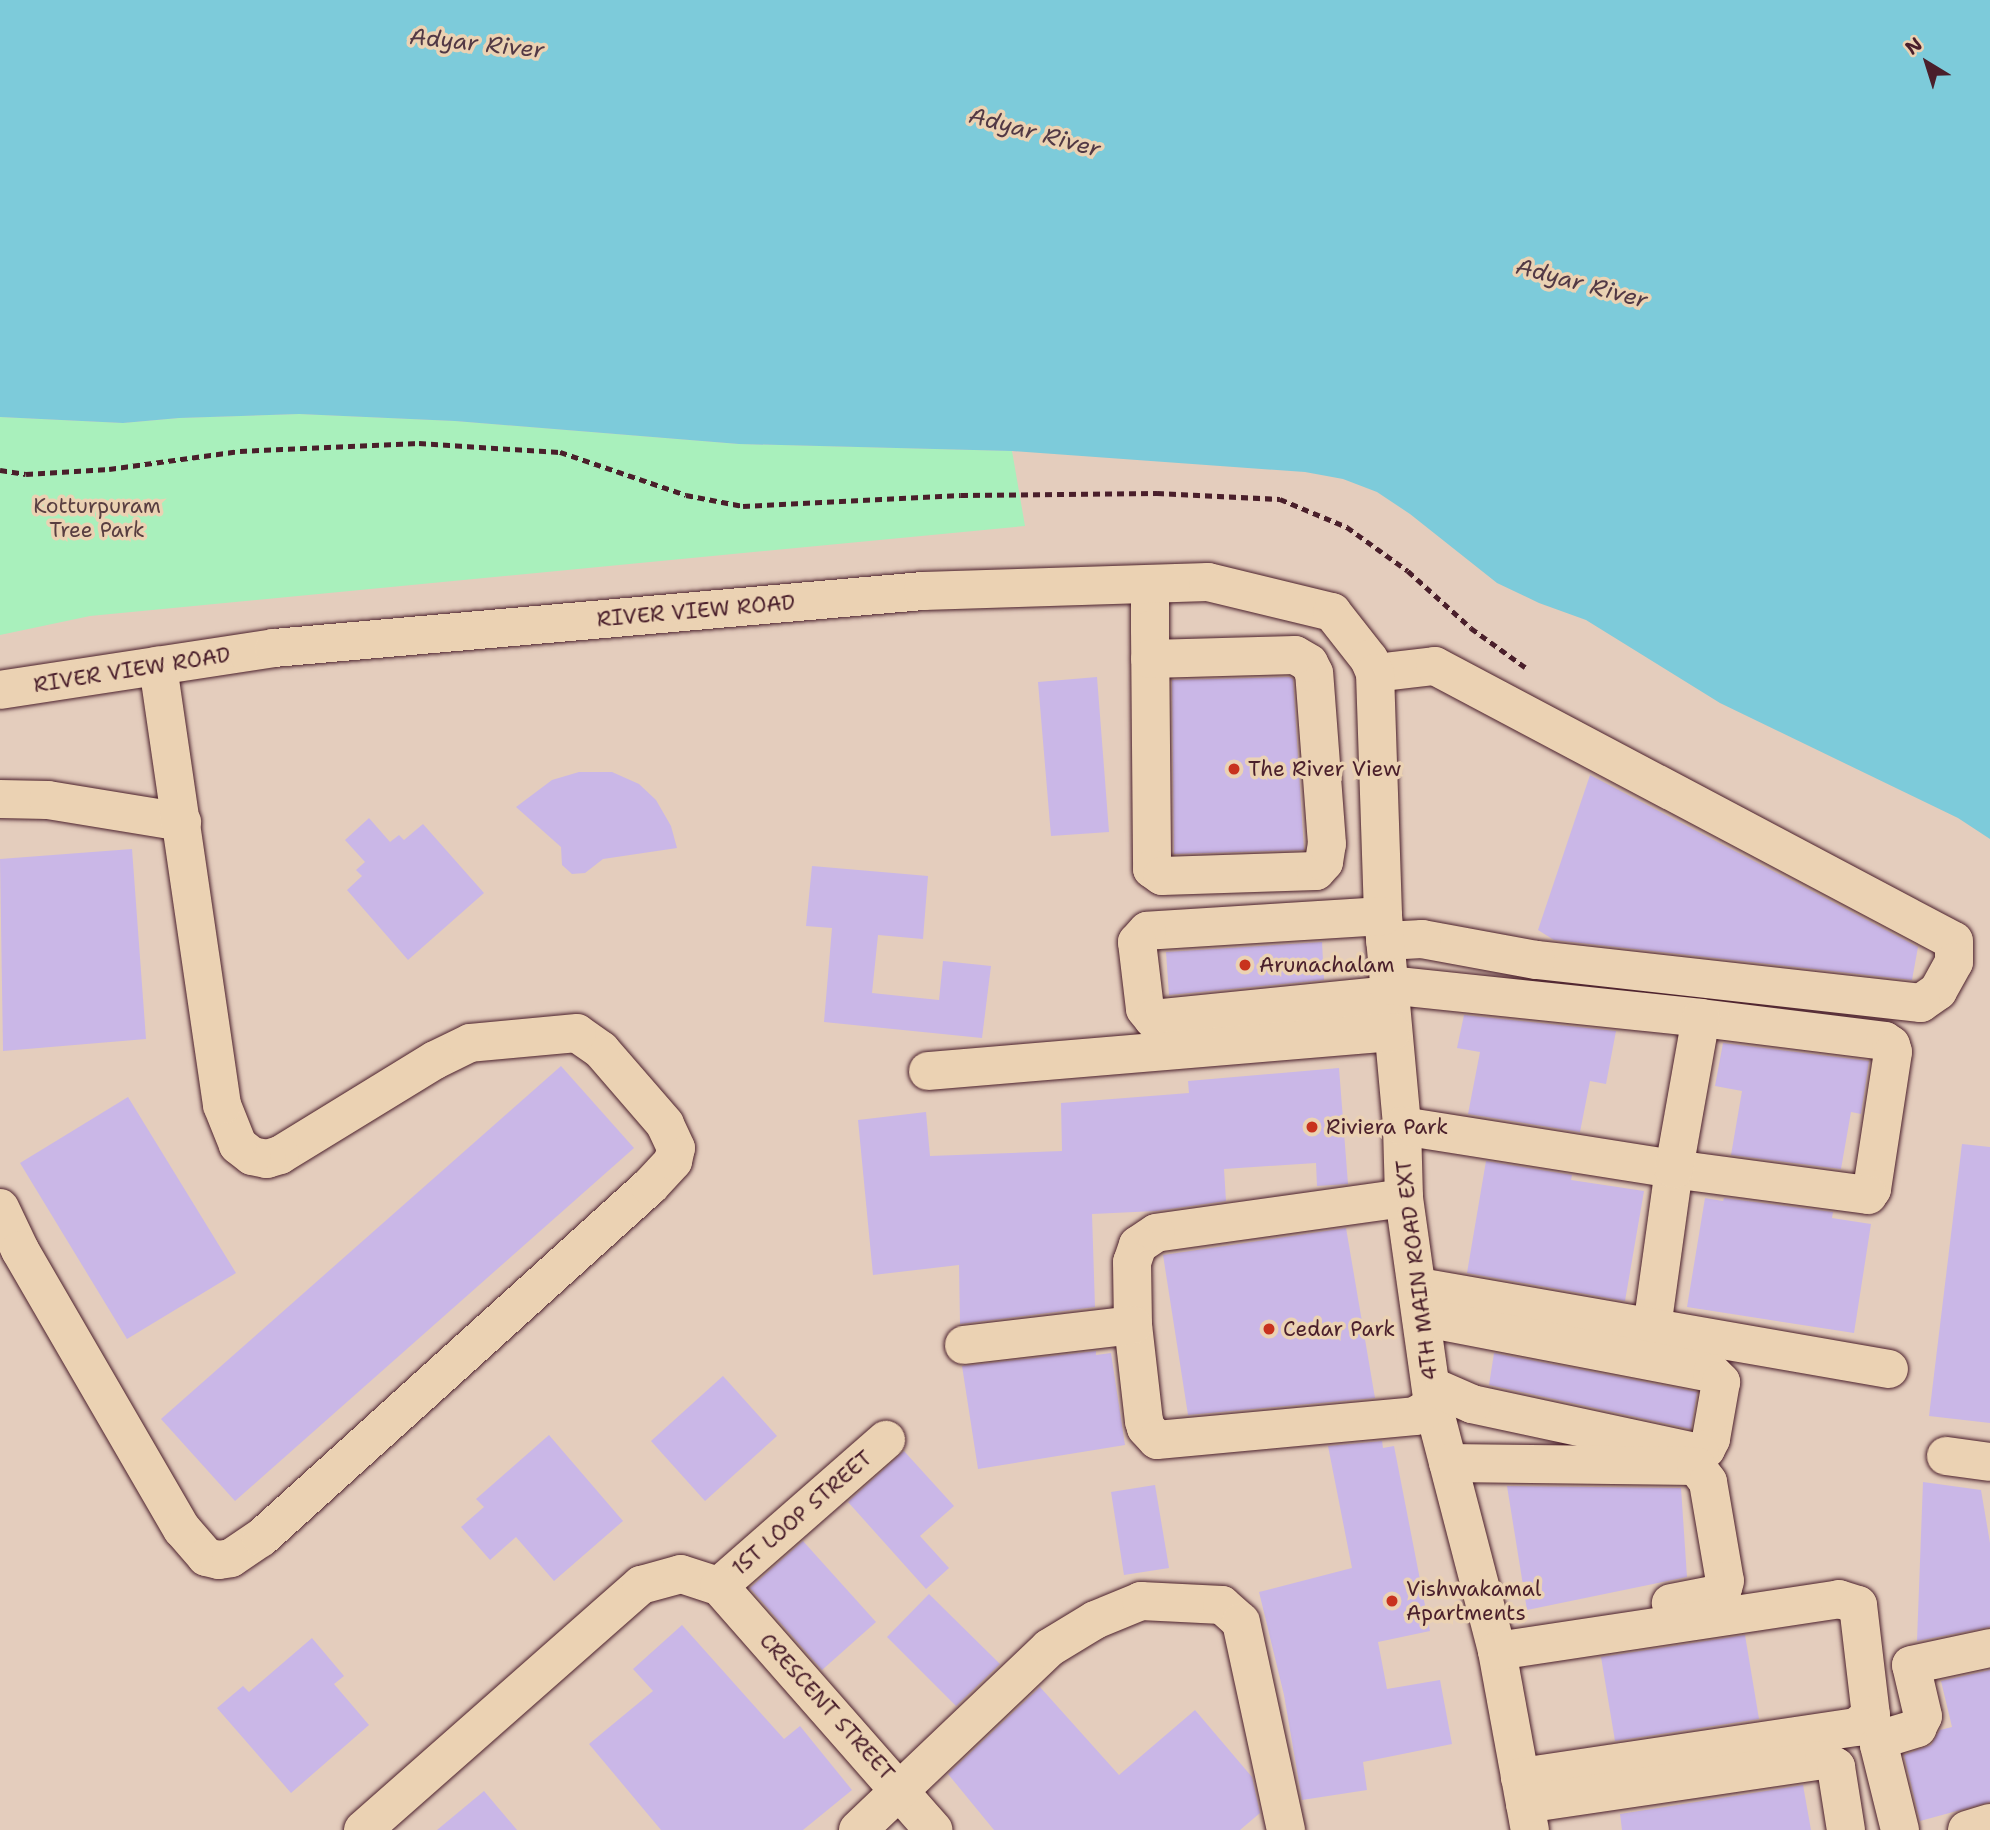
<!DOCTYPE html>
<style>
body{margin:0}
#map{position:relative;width:1990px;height:1830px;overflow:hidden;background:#e4cdbd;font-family:"Shantell Sans",sans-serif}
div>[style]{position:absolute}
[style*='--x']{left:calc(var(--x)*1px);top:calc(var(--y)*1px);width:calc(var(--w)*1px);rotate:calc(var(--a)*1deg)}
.green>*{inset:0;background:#a9f0bc}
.water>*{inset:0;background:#7dcbda}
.building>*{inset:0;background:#cab7e7}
.path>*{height:4.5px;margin-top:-2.25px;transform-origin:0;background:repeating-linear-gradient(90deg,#4a1f2b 0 7px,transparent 0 12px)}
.roads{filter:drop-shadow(0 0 2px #4a1f2b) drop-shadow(0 0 2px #4a1f2b)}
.minor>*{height:38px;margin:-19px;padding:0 19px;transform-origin:19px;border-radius:19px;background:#ebd2b3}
.dots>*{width:19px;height:19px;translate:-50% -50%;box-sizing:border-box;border:4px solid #ebd2b3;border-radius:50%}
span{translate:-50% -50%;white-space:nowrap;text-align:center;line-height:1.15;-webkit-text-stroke:7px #ebd2b3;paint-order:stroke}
.park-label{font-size:21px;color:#583e41}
.street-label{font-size:21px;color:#4a1f2b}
.poi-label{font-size:21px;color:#4a1f2b}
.left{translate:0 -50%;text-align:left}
.water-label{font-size:23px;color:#523945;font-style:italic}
.north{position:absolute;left:1892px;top:28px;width:70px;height:70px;-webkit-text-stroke:5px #ebd2b3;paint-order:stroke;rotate:322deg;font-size:19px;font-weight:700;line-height:28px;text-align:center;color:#4a1f2b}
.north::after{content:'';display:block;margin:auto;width:24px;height:32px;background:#4a1f2b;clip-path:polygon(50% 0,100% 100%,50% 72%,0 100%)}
</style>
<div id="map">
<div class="green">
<div style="clip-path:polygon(299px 414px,455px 421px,739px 444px,1012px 451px,1025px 526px,90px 616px,0 635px,0 417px,123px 423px,179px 418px)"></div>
</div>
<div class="water">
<div style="clip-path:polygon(0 0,1990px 0,1990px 839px,1958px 818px,1720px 703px,1586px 620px,1539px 603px,1497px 583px,1410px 514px,1377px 492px,1343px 479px,1305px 472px,1012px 451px,739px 444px,455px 421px,299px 414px,179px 418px,123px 423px,0 417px)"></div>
</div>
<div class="building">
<div style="clip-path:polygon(1097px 677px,1109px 832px,1051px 836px,1038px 682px)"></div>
<div style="clip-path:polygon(1289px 677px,1293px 679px,1304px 850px,1174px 854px,1172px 680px)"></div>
<div style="clip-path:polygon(579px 772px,612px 772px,639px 784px,656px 800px,671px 826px,677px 848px,603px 859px,585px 873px,572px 874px,562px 865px,561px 847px,516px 807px,552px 780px)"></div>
<div style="clip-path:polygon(1590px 775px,1918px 947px,1912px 980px,1554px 940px,1538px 930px)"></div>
<div style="clip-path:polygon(369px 818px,390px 842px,399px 835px,404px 840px,423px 824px,484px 893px,408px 960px,347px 890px,362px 876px,356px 870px,365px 862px,345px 840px)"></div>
<div style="clip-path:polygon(132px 849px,146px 1039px,3px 1051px,0 859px)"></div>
<div style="clip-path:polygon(812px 866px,928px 876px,923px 939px,878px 935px,872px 993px,939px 1000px,943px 961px,991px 966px,982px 1038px,824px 1022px,832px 928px,806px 926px)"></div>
<div style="clip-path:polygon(1322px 942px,1324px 980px,1169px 995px,1166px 952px)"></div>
<div style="clip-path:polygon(1464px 1015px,1616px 1031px,1606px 1084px,1590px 1081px,1580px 1132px,1468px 1114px,1480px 1052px,1457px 1048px)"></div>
<div style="clip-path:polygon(1723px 1043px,1869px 1061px,1861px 1114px,1851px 1112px,1841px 1169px,1731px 1155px,1742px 1091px,1715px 1086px)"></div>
<div style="clip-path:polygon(561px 1066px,634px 1148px,235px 1501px,161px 1419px)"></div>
<div style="clip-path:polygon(1339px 1068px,1348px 1184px,1317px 1186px,1316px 1163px,1224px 1169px,1226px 1201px,1156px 1211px,1092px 1214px,1095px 1307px,960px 1324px,959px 1265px,873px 1275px,858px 1120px,926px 1112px,930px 1156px,1062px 1151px,1061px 1103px,1189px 1093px,1188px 1081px)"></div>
<div style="clip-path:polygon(128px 1097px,236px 1273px,127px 1339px,20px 1163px)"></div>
<div style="clip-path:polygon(1962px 1144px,1990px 1147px,1990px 1423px,1929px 1416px)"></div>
<div style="clip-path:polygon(1486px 1161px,1572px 1175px,1571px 1180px,1644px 1191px,1625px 1301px,1467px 1273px)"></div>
<div style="clip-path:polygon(1705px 1198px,1723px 1201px,1724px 1198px,1833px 1212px,1832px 1218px,1871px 1224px,1854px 1333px,1687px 1307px)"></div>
<div style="clip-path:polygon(1346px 1228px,1375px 1398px,1188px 1415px,1163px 1255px)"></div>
<div style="clip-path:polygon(1096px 1351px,1096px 1355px,1111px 1353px,1125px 1445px,978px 1469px,962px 1366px)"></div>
<div style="clip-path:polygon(1494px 1353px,1697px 1392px,1691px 1429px,1489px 1385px)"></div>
<div style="clip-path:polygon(723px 1376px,777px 1436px,705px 1501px,651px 1441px)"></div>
<div style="clip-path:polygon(549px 1435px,623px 1521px,554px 1581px,516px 1537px,490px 1560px,461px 1527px,484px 1507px,476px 1499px)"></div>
<div style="clip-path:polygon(1382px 1441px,1383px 1448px,1394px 1446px,1430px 1631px,1378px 1642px,1387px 1689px,1440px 1680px,1452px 1744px,1363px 1762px,1367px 1790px,1302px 1800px,1284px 1695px,1259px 1592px,1352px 1568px,1328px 1446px)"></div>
<div style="clip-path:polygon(904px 1451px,954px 1506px,920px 1536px,949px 1568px,926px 1589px,848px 1502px)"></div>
<div style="clip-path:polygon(1923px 1482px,1981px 1490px,1990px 1543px,1990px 1627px,1917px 1641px)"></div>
<div style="clip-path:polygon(1155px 1485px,1169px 1568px,1124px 1575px,1111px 1492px)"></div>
<div style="clip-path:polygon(1507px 1486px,1681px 1488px,1687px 1577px,1527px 1610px)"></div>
<div style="clip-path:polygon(803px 1541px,876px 1622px,822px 1670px,750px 1588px)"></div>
<div style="clip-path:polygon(929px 1594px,1000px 1664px,956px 1706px,887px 1637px)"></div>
<div style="clip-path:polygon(682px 1625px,784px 1739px,800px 1726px,852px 1790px,803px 1830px,661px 1830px,589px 1744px,653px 1691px,633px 1669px)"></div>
<div style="clip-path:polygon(1745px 1635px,1759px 1719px,1615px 1741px,1601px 1657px)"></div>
<div style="clip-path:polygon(312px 1638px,344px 1676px,334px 1684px,369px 1725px,291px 1793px,217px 1708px,243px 1686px,249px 1692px)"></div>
<div style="clip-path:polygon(1990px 1670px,1990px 1802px,1920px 1821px,1904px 1755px,1931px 1745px,1940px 1730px,1952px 1727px,1941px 1681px)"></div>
<div style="clip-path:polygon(1040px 1687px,1119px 1775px,1195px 1710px,1252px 1777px,1260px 1813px,1240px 1830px,994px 1830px,948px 1774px)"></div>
<div style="clip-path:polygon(1803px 1785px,1811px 1830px,1622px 1830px,1620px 1814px)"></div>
<div style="clip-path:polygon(484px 1791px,517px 1830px,437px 1830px)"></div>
</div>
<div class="path">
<div style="--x:0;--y:470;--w:26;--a:9"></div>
<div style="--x:26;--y:474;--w:83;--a:-3.4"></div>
<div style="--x:109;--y:469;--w:132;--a:-7.8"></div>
<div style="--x:240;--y:451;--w:179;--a:-2.6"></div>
<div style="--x:419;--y:443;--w:141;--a:3.7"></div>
<div style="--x:560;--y:452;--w:133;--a:18.8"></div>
<div style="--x:686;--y:495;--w:58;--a:10.9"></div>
<div style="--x:743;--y:506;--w:218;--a:-2.9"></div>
<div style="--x:961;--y:495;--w:196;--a:-0.6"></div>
<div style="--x:1157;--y:493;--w:123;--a:2.8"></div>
<div style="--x:1280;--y:499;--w:73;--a:22.7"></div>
<div style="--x:1347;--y:527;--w:75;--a:35.8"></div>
<div style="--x:1408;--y:571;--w:85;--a:42.1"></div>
<div style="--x:1471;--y:628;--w:67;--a:35.8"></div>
</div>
<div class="roads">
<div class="minor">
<div style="--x:1150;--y:584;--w:46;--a:90"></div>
<div style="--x:1150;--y:630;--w:239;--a:89.5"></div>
<div style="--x:1152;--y:869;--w:12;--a:35"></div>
<div style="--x:1162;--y:876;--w:154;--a:-1.9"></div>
<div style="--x:1316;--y:871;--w:12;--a:-48"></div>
<div style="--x:1324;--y:862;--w:18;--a:-81"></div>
<div style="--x:1327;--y:844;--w:171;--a:-94.3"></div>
<div style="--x:1314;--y:673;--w:11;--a:-117"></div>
<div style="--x:1309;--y:663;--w:16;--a:-150"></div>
<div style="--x:1295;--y:655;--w:145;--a:178.4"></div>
<div style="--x:1375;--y:673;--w:60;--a:-6.7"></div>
<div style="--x:1435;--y:666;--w:587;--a:27.92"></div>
<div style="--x:1954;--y:941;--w:21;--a:90"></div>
<div style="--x:1954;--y:962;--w:33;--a:119"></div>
<div style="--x:1938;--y:991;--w:21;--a:145"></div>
<div style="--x:1921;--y:1003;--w:387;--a:-173.6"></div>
<div style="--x:1536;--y:960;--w:116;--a:-169.6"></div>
<div style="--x:1422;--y:939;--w:37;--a:177"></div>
<div style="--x:0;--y:690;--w:277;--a:-8.7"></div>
<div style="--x:274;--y:648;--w:651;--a:-5.02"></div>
<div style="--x:923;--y:591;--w:285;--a:-1.8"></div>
<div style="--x:1208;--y:582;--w:128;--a:13.6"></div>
<div style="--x:1332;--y:612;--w:60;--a:51.8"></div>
<div style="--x:1369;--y:659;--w:15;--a:67"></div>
<div style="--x:1375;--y:673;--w:243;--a:88.1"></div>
<div style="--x:1383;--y:916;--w:211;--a:84.8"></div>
<div style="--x:1402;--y:1126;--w:72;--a:88.4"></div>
<div style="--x:1404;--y:1198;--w:209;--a:82"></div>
<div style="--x:1433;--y:1405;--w:254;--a:75.4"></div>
<div style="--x:1497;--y:1651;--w:182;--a:79.6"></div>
<div style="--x:0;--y:799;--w:48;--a:1.2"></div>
<div style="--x:48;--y:800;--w:136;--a:9.3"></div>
<div style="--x:1383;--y:916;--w:236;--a:176.4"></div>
<div style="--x:1147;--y:931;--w:15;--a:132"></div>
<div style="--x:1137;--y:942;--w:67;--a:83.2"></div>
<div style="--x:1145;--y:1009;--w:13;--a:51"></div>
<div style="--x:1153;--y:1019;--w:237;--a:-5.8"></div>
<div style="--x:1388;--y:985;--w:315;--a:6"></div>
<div style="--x:1701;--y:1018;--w:185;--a:7.1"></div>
<div style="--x:1885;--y:1041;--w:7;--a:34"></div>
<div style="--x:1891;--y:1045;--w:7;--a:74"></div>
<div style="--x:1893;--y:1052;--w:139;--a:98.7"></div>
<div style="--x:1872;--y:1189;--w:7;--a:124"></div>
<div style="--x:1868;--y:1195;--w:196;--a:-172.4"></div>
<div style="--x:1674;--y:1169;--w:161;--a:97.9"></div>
<div style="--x:928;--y:1071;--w:465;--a:-4.8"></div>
<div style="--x:1402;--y:1126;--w:275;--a:9"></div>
<div style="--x:1674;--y:1169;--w:153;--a:-79.9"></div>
<div style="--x:1404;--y:1198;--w:250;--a:172"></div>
<div style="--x:1156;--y:1233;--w:22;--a:146"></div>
<div style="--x:1138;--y:1245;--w:18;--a:109"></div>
<div style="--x:1132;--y:1262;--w:63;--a:89.1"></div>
<div style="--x:1133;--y:1325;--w:97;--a:83.5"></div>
<div style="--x:1144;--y:1421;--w:7;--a:74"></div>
<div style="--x:1146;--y:1428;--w:16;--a:47"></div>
<div style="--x:1157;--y:1440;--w:259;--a:-5.3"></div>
<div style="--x:1415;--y:1416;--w:21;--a:-31"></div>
<div style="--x:0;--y:1208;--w:47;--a:64.5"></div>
<div style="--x:20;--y:1250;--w:323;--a:59.9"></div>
<div style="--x:182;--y:1529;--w:37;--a:49"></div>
<div style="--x:206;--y:1557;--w:13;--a:13"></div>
<div style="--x:219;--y:1560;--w:12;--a:-9"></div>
<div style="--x:231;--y:1558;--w:36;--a:-34"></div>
<div style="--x:261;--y:1538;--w:525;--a:-42.14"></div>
<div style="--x:650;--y:1186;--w:34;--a:-47"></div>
<div style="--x:673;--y:1161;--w:13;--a:-77"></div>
<div style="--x:676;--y:1148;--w:26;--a:-115"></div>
<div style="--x:665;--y:1124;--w:98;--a:-130.9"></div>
<div style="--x:601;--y:1050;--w:29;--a:-145"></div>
<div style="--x:577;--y:1033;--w:107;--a:174.7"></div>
<div style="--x:470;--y:1043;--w:39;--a:154"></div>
<div style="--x:435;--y:1060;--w:182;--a:148.5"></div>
<div style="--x:280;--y:1155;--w:14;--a:163"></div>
<div style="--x:267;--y:1159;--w:15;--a:-169"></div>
<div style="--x:252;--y:1156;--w:18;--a:-142"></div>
<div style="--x:238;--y:1145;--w:43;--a:-111.8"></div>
<div style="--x:222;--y:1105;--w:444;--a:-98.3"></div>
<div style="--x:1419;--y:1287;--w:477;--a:9.9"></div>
<div style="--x:1421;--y:1317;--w:296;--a:10.9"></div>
<div style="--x:1712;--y:1373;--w:13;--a:45"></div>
<div style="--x:1721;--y:1382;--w:58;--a:100"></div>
<div style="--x:1711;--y:1439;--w:11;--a:117"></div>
<div style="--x:1706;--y:1449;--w:7;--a:146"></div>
<div style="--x:1700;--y:1453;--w:233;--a:-167.9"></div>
<div style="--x:1472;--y:1404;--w:45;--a:-156.3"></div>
<div style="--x:964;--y:1345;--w:170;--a:-6.7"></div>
<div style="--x:1946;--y:1456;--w:44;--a:7.8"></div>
<div style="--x:1448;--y:1463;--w:248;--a:0.7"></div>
<div style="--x:1696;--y:1466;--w:20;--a:53"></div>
<div style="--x:1708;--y:1482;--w:100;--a:80.3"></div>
<div style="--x:1725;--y:1581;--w:7;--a:106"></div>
<div style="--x:1723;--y:1588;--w:12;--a:145"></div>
<div style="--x:1713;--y:1595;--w:43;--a:169.2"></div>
<div style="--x:719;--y:1586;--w:222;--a:-41.2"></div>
<div style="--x:1497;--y:1651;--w:346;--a:-8.6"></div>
<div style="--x:1839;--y:1599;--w:20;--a:18"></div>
<div style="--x:1858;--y:1605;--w:111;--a:83.3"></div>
<div style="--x:1871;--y:1715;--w:19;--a:141"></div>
<div style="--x:1856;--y:1727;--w:340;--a:171.5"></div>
<div style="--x:1525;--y:1804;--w:302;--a:-8.4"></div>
<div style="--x:1824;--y:1760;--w:14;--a:30"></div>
<div style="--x:1836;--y:1767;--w:64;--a:81"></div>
<div style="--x:363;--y:1830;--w:371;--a:-41.4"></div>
<div style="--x:641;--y:1585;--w:41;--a:-15.4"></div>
<div style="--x:681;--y:1574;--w:40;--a:18"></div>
<div style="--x:719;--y:1586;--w:325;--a:48.7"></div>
<div style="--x:858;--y:1830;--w:264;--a:-43.6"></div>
<div style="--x:1049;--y:1648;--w:54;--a:-31.3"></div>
<div style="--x:1095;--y:1620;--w:50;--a:-22.4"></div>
<div style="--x:1141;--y:1601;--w:81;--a:2.8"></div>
<div style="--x:1222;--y:1605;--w:25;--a:42"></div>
<div style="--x:1241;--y:1622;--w:213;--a:77.8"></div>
<div style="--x:1900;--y:1830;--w:88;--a:-103.9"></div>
<div style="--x:1879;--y:1745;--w:9;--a:-49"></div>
<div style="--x:1885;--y:1738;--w:34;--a:-17"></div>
<div style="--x:1917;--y:1728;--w:13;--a:-63"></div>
<div style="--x:1923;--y:1716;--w:52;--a:-103.2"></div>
<div style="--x:1911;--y:1665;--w:81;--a:-12.1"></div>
<div style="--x:1967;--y:1830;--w:24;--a:-17"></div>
</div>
</div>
<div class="dots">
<div style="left:1234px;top:769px;background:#c8321e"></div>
<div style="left:1245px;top:965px;background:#c8321e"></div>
<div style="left:1312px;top:1127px;background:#c8321e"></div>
<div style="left:1269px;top:1329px;background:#c8321e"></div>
<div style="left:1392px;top:1601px;background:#c8321e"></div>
</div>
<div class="park-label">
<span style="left:97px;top:518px">Kotturpuram<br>Tree Park</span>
</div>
<div class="street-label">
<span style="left:696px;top:611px;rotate:-5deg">RIVER VIEW ROAD</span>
<span style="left:132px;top:670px;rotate:-9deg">RIVER VIEW ROAD</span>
<span style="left:1417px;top:1270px;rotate:-97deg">4TH MAIN ROAD EXT</span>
<span style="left:802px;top:1513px;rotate:-41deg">1ST LOOP STREET</span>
<span style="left:827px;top:1707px;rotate:48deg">CRESCENT STREET</span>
</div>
<div class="poi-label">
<span class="left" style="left:1248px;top:769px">The River View</span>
<span class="left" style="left:1259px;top:965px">Arunachalam</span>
<span class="left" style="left:1326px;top:1127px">Riviera Park</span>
<span class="left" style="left:1283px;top:1329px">Cedar Park</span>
<span class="left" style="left:1406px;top:1601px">Vishwakamal<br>Apartments</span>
</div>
<div class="water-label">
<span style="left:477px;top:43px;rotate:6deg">Adyar River</span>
<span style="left:1035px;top:132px;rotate:15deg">Adyar River</span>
<span style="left:1582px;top:283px;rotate:15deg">Adyar River</span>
</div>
<div class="north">N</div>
</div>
